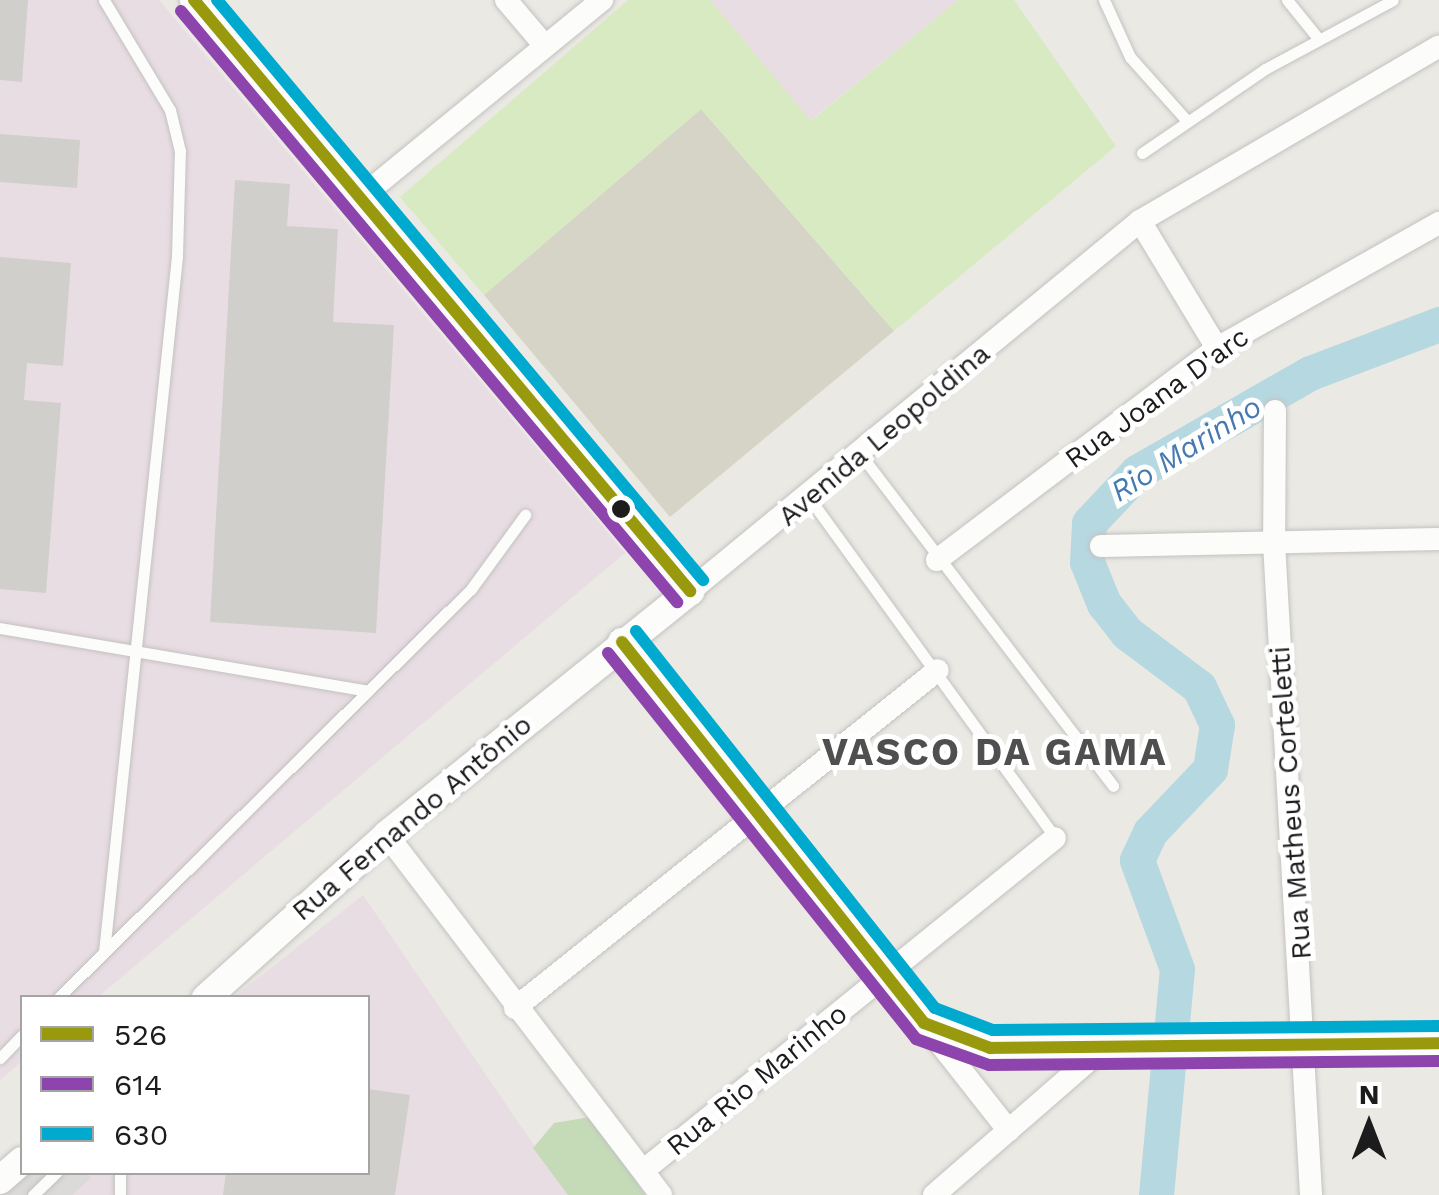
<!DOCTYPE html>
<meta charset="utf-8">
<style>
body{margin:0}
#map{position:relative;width:1439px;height:1195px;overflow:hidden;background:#ebe9e4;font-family:"Work Sans",sans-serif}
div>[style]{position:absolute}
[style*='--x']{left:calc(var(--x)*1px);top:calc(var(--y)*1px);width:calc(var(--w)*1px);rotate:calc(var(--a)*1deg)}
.industrial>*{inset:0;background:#e9dde4}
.construction>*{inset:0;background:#d5d4c6}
.grass>*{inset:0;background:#d7eac1}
.forest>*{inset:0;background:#c5dbb8}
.parking>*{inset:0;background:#dbdad8}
.river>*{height:35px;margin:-17.5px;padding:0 17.5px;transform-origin:17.5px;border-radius:17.5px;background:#b6d8e0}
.building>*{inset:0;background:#d1cfcb}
.roads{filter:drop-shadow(0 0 2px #c3c2c0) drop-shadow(0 0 2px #c3c2c0)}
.service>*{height:11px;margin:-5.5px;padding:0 5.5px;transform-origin:5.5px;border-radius:5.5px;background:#fcfcfb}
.minor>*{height:22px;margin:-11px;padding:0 11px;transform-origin:11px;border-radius:11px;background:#fcfcfb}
.tertiary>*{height:28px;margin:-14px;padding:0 14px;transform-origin:14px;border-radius:14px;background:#fcfcfb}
.bus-1>*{height:12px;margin:-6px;padding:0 6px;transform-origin:6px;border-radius:6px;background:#99990d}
.bus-2>*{height:12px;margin:-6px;padding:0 6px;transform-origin:6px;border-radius:6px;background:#8e44ad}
.bus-3>*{height:12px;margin:-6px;padding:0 6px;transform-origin:6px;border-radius:6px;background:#00a9ce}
.dots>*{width:28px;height:28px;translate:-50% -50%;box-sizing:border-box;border:5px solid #fff;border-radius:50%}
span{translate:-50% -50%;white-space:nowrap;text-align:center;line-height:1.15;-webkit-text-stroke:10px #fff;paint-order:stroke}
.street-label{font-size:28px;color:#1c1c1c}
.water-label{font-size:30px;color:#457ab0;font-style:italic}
.district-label{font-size:38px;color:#4f4f4f;font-weight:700;letter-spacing:2.5px}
.legend{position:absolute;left:20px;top:995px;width:350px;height:180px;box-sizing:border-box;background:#fff;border:2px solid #a4a4a4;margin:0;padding:12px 18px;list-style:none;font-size:30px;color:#1c1c1c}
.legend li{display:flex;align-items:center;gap:20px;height:50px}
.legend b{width:50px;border:2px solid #a4a4a4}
.north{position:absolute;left:1319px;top:1075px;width:100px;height:100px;-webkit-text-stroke:8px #fff;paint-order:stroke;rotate:0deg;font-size:28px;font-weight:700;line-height:40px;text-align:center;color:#1c1c1c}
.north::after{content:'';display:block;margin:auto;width:35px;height:45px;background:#1c1c1c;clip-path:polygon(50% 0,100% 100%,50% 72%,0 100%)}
</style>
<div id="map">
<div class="industrial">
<div style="clip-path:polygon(0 0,159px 0,625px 553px,98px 997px,22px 998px,22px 1061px,0 1080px)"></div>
<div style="clip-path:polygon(710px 0,958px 0,810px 121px)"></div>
<div style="clip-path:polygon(363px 895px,568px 1195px,0 1195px,22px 1172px,368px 1172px,368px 998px,234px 997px)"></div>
</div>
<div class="construction">
<div style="clip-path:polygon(701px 109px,894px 331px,670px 517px,484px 295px)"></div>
</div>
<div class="grass">
<div style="clip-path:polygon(628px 0,710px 0,811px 121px,958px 0,1014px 0,1116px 146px,894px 331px,701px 109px,484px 295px,400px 197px)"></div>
</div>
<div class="forest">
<div style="clip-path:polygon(590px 1117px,603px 1129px,645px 1195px,568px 1195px,533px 1148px,554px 1123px)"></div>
</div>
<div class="parking">
<div style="clip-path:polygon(22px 1172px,86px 1173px,91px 1178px,72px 1195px,0 1195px,0 1186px)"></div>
</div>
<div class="river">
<div style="--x:1156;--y:1195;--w:227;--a:-84.7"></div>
<div style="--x:1177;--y:969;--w:116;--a:-110.2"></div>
<div style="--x:1137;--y:860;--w:31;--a:-65"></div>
<div style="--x:1150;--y:832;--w:87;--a:-46.4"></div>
<div style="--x:1210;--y:769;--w:45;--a:-81"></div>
<div style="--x:1217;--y:725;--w:42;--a:-115.3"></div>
<div style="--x:1199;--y:687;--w:90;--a:-143.1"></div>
<div style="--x:1127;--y:633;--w:37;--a:-128"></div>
<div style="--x:1104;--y:604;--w:45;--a:-112"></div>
<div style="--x:1087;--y:562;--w:39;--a:-87"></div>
<div style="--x:1089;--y:523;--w:70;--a:-46.7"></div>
<div style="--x:1137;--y:472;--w:199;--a:-29.8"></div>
<div style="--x:1310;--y:373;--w:138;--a:-20.8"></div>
</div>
<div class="building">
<div style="clip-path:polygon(0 0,28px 0,22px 82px,0 80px)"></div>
<div style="clip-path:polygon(0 134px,80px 140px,77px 188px,0 182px)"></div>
<div style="clip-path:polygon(235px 180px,290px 184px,287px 226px,338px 229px,333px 322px,394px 325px,376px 633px,210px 622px)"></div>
<div style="clip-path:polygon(0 257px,71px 263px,63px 366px,27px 363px,24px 400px,61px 403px,46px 593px,0 589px)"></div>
<div style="clip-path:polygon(368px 1089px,410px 1095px,395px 1195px,223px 1195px,226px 1172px,368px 1172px)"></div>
</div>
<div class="roads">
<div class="service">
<div style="--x:1104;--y:0;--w:63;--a:65.5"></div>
<div style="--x:1130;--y:57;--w:86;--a:48.3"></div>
<div style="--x:1287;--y:0;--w:48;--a:51"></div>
<div style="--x:1142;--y:153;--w:149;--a:-34.3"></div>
<div style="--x:1265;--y:69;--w:145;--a:-28.3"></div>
<div style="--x:861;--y:455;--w:416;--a:52.7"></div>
<div style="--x:810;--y:499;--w:418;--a:54.1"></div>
<div style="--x:0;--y:628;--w:373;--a:9.7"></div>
<div style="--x:104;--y:952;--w:700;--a:-84.01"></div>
<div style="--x:177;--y:256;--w:105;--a:-88.4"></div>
<div style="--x:180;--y:151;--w:42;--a:-103.7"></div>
<div style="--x:170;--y:110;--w:128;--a:-121"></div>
<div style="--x:58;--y:998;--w:581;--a:-44.72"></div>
<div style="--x:471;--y:589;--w:92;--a:-53.9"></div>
<div style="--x:0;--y:1058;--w:32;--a:-46"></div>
<div style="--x:120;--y:1172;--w:23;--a:90"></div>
<div style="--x:33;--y:1195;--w:33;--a:-44"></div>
</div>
<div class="minor">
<div style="--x:506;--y:0;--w:60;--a:49.7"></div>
<div style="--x:360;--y:198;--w:313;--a:-39.3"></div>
<div style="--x:1140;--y:221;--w:149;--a:58.8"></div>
<div style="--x:1275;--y:411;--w:132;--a:90.4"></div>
<div style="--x:1274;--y:543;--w:653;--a:86.75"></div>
<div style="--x:1101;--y:546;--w:338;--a:-1.2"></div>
<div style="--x:937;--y:560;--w:351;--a:-37.1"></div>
<div style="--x:1217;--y:348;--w:255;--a:-29.4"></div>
<div style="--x:690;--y:591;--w:583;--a:-39.43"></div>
<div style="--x:1140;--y:221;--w:346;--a:-30.3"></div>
<div style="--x:387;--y:835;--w:452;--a:52.7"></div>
<div style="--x:515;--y:1008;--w:541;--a:-38.63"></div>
<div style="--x:924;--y:1023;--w:137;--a:51.8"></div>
<div style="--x:644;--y:1170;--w:528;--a:-38.93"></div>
<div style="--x:934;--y:1195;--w:224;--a:-41"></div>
</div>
<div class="tertiary">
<div style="--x:194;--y:0;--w:772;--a:49.99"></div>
<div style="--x:690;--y:591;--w:389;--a:141.2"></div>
<div style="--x:387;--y:835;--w:244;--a:138"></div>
<div style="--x:622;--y:642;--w:486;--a:51.6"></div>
<div style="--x:924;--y:1023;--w:71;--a:20.7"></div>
<div style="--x:990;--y:1048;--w:449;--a:-0.6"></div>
<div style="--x:0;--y:1180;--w:29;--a:-41"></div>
</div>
</div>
<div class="bus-1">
<div style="--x:194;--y:0;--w:772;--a:49.99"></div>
<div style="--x:622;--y:642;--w:486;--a:51.6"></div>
<div style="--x:924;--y:1023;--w:71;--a:20.7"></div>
<div style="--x:990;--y:1048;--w:449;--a:-0.6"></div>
</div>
<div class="bus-2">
<div style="--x:181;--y:11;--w:772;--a:49.99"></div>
<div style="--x:608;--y:653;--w:494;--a:51.4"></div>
<div style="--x:916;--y:1039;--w:77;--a:19.6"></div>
<div style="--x:989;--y:1065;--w:450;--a:-0.5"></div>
</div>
<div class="bus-3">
<div style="--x:217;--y:0;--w:757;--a:50.04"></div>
<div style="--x:636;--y:631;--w:481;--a:51.6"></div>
<div style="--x:935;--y:1008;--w:62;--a:20.8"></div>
<div style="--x:993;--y:1030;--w:446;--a:-0.5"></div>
</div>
<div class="dots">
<div style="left:621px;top:509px;background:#1c1c1c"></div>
</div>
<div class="street-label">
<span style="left:1157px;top:398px;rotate:-36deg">Rua Joana D'arc</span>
<span style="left:884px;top:435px;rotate:-40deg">Avenida Leopoldina</span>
<span style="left:1291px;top:803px;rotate:-94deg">Rua Matheus Corteletti</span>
<span style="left:412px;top:818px;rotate:-40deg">Rua Fernando Antônio</span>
<span style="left:757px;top:1080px;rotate:-39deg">Rua Rio Marinho</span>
</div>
<div class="water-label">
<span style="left:1186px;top:449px;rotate:-32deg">Rio Marinho</span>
</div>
<div class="district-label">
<span style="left:995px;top:753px">VASCO DA GAMA</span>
</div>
<ul class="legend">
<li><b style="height:12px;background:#99990d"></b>526</li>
<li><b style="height:12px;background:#8e44ad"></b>614</li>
<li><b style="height:12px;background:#00a9ce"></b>630</li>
</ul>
<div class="north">N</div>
</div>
